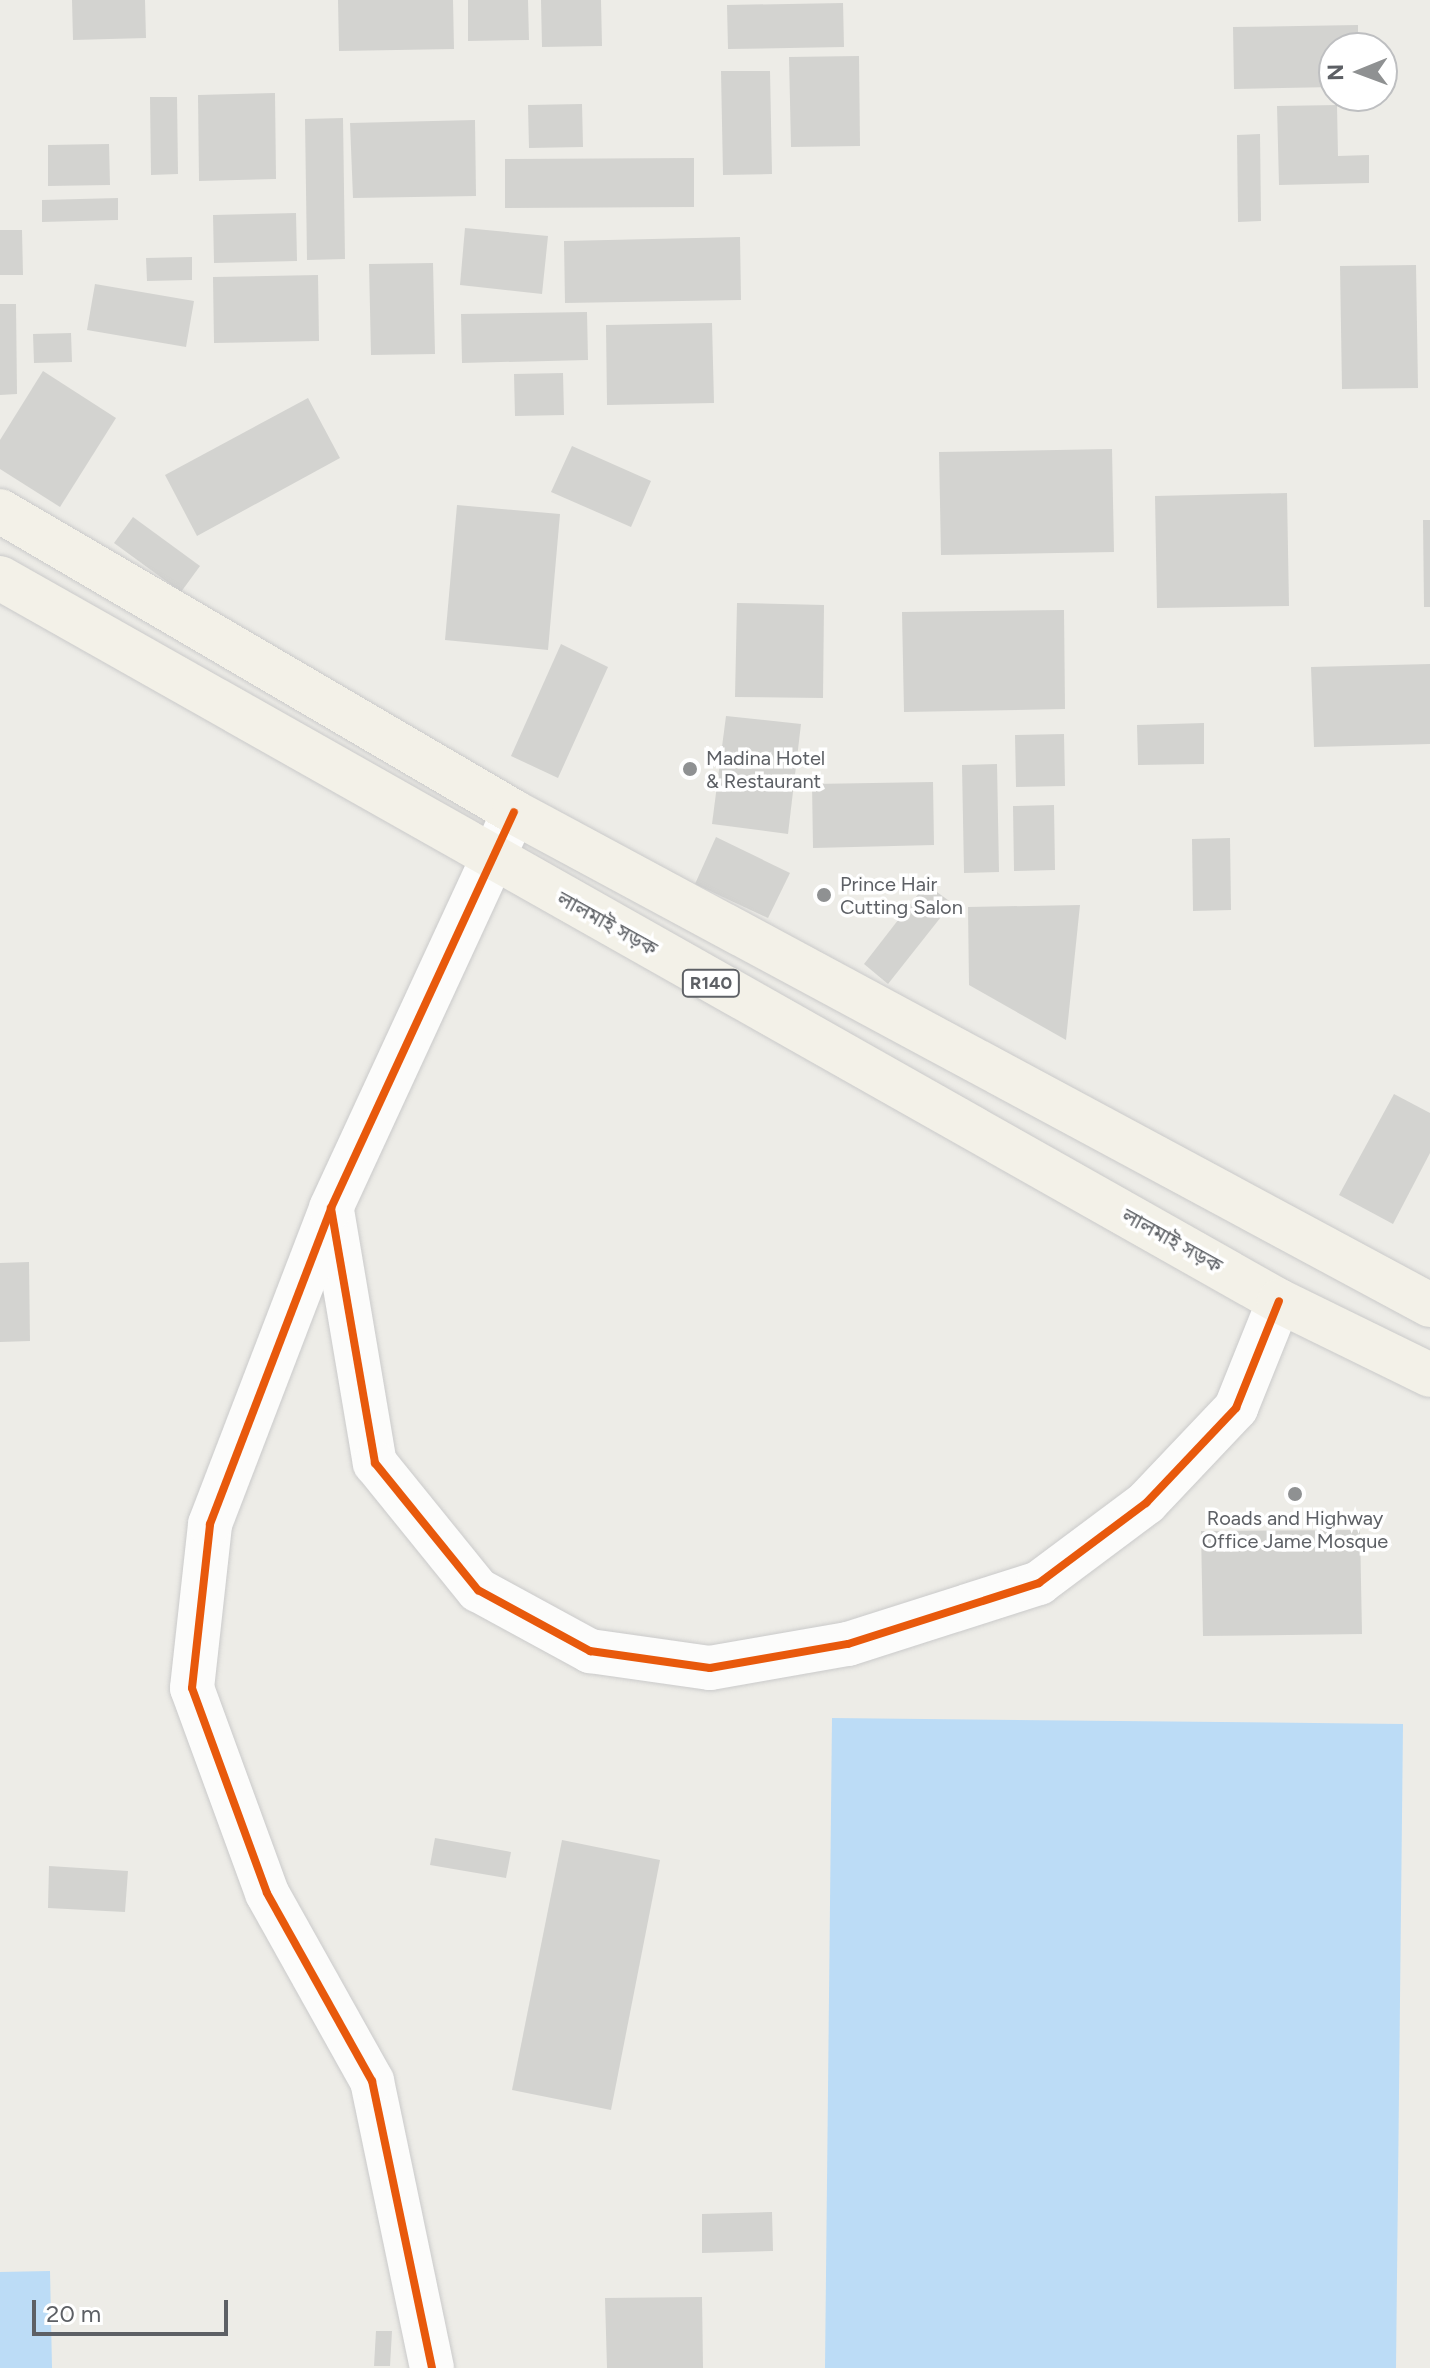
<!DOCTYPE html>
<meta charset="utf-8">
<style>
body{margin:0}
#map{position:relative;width:1430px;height:2368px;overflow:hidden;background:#edece7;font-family:Figtree,"Noto Sans Bengali",sans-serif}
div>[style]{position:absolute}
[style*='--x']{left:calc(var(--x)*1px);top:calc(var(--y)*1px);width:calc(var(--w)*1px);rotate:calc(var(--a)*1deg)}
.water>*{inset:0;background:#bcdcf6}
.building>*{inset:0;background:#d3d3d0}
.roads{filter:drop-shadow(0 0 2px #cacaca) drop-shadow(0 0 2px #cacaca)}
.street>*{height:44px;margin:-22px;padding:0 22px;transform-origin:22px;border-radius:22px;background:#fcfcfb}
.primary>*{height:44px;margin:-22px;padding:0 22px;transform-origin:22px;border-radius:22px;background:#f3f1e8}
.cycleway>*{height:8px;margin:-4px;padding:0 4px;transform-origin:4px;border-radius:4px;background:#e8590c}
.dots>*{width:22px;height:22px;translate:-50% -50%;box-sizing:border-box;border:4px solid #fff;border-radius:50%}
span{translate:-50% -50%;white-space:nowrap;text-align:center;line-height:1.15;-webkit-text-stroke:7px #fff;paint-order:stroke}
.shield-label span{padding:2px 6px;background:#fff;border:2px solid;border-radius:6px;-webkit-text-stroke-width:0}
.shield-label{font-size:18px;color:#5d6065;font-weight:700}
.poi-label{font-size:20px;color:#5d6065}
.left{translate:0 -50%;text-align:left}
.street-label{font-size:20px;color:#5d6065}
.north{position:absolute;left:1318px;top:32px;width:80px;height:80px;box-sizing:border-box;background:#fff;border:2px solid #bebfc1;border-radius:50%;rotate:269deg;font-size:22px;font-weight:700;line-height:32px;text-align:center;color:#5d6065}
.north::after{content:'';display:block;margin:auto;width:28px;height:36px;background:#8f9192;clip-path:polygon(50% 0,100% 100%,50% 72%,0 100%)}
.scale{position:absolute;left:32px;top:2300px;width:196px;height:36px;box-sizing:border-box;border:4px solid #5d6065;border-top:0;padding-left:10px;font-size:24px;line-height:28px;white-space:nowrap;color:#5d6065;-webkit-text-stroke:6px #fff;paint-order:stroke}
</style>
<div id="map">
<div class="water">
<div style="clip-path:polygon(832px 1718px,1403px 1724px,1396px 2368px,825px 2368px)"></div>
<div style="clip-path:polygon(50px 2271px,52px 2368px,0 2368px,0 2272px)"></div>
</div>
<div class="building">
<div style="clip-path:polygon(72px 0,145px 0,146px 38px,73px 40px)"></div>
<div style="clip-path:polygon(338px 0,453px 0,454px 49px,339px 51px)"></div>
<div style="clip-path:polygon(468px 0,528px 0,529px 40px,468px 41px)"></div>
<div style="clip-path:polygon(541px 0,601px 0,602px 46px,542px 47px)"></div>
<div style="clip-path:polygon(843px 3px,844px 47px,728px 49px,727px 5px)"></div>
<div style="clip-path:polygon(1358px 25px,1358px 48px,1334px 48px,1334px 87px,1234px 89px,1233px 27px)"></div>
<div style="clip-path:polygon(859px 56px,860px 146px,791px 147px,789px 57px)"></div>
<div style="clip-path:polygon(721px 71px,770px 71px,772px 174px,723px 175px)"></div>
<div style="clip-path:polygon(275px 93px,276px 179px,199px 181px,198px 95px)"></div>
<div style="clip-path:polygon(150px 97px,177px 97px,178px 174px,151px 175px)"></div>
<div style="clip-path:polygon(582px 104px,583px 147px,529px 148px,528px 105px)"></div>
<div style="clip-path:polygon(1337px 105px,1338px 156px,1369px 155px,1369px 183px,1279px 185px,1277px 106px)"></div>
<div style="clip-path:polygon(343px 118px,345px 259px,307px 260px,305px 119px)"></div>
<div style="clip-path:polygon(475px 120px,476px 196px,353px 198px,350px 123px)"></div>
<div style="clip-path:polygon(1260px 134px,1261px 221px,1238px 222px,1237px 135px)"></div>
<div style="clip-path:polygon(109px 144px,110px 185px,48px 186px,48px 145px)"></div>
<div style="clip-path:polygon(694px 158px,694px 207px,505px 208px,505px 159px)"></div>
<div style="clip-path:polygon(118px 198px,118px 220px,42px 222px,42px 200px)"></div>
<div style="clip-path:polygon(296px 213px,297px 261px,214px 263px,213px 215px)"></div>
<div style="clip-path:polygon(465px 228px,548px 236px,542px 294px,460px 285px)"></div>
<div style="clip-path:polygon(0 230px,22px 230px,23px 275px,0 275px)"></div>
<div style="clip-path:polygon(740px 237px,741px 300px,565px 303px,564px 241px)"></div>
<div style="clip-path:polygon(192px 257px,192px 280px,147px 281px,146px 258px)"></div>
<div style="clip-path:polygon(433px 263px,435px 354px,371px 355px,369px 264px)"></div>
<div style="clip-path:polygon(1416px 265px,1418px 388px,1342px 389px,1340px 266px)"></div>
<div style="clip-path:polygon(318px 275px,319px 341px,214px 343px,213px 277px)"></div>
<div style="clip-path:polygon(95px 284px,194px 301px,186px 347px,87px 330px)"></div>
<div style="clip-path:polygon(0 304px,16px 304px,17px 394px,0 395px)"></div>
<div style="clip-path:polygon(587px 312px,588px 360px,462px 363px,461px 314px)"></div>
<div style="clip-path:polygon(712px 323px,714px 403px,607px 405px,606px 325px)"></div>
<div style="clip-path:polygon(71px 333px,72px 362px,34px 363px,33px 334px)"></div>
<div style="clip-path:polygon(43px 371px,116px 418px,60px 507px,0 469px,0 440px)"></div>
<div style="clip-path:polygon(563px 373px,564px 415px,515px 416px,514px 374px)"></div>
<div style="clip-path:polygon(308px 398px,340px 458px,197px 536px,165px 475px)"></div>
<div style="clip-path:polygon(572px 446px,651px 481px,631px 527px,551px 492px)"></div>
<div style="clip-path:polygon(1112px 449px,1114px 552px,941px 555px,939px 452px)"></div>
<div style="clip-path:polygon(1287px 493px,1289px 606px,1157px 608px,1155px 496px)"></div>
<div style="clip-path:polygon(457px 505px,560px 514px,548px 650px,445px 640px)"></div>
<div style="clip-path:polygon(133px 517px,200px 566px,181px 592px,114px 543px)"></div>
<div style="clip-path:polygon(1423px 520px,1430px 520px,1430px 607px,1424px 607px)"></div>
<div style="clip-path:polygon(737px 603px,824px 605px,823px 698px,735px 697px)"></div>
<div style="clip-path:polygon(1064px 610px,1065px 709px,904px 712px,902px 612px)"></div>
<div style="clip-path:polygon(561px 644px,608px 667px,558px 778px,511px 756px)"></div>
<div style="clip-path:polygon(1430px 664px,1430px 744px,1314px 747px,1311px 667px)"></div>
<div style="clip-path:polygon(726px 716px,801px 724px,788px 834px,712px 824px)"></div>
<div style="clip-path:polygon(1204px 723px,1204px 764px,1138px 765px,1137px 725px)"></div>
<div style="clip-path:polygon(1064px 734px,1065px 786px,1016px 787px,1015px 735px)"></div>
<div style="clip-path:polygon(997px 764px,999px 872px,964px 873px,962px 765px)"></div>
<div style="clip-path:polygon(933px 782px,934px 845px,813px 848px,812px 784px)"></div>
<div style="clip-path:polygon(1054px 805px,1055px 870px,1014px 871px,1013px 806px)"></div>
<div style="clip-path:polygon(716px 837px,790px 873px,768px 918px,695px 884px)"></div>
<div style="clip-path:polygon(1230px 838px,1231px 910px,1193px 911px,1192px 839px)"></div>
<div style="clip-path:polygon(926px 884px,952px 903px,888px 984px,864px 964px)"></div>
<div style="clip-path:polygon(1080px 905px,1066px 1040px,969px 985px,968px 907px)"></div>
<div style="clip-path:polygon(1394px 1094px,1430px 1113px,1430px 1153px,1393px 1224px,1339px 1195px)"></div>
<div style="clip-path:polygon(29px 1262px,30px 1341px,0 1342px,0 1263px)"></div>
<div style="clip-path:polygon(1360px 1530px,1362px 1634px,1203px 1636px,1201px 1531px)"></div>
<div style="clip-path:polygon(435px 1838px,511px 1852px,506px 1878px,430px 1865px)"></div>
<div style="clip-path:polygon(562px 1840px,660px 1860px,611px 2110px,512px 2090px)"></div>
<div style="clip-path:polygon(49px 1866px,128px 1871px,125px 1912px,48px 1908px)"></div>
<div style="clip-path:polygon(772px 2212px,773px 2251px,702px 2253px,702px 2214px)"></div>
<div style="clip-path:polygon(702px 2297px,703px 2368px,607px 2368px,605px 2298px)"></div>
<div style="clip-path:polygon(376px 2331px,392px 2331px,390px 2366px,374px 2366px)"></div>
</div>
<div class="roads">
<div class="street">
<div style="--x:332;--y:1210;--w:257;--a:80.4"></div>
<div style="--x:375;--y:1463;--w:164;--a:51"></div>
<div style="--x:478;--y:1590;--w:128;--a:28.6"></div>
<div style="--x:590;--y:1651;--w:121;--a:8.1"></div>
<div style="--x:710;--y:1668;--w:140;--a:-9.9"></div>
<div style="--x:848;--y:1644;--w:201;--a:-17.7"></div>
<div style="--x:1039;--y:1583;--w:134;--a:-36.8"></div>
<div style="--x:1146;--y:1503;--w:131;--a:-46.5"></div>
<div style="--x:1236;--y:1408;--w:115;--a:-68.1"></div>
<div style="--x:432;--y:2368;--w:293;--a:-101.8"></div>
<div style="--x:372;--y:2081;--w:215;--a:-119.2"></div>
<div style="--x:267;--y:1893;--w:218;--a:-110.1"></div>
<div style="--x:192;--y:1688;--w:165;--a:-83.7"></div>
<div style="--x:210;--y:1524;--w:338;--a:-69"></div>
<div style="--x:331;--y:1208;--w:436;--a:-65.2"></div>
</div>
<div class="primary">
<div style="--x:0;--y:511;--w:596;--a:30.35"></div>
<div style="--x:514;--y:812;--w:1040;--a:28.29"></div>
<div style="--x:0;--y:578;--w:1469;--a:29.48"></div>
<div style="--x:1279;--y:1301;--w:168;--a:26.1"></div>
</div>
</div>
<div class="cycleway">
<div style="--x:331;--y:1208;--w:259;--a:80.2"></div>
<div style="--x:375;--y:1463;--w:164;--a:51"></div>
<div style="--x:478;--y:1590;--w:128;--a:28.6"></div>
<div style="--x:590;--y:1651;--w:121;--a:8.1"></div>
<div style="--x:710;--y:1668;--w:140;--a:-9.9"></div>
<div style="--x:848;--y:1644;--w:201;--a:-17.7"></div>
<div style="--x:1039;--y:1583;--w:134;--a:-36.8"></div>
<div style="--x:1146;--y:1503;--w:131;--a:-46.5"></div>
<div style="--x:1236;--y:1408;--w:115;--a:-68.1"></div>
<div style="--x:432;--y:2368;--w:293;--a:-101.8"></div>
<div style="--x:372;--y:2081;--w:215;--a:-119.2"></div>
<div style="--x:267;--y:1893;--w:218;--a:-110.1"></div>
<div style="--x:192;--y:1688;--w:165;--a:-83.7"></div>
<div style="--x:210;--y:1524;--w:338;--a:-69"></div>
<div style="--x:331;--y:1208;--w:436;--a:-65.2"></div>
</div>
<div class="dots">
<div style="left:690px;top:769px;background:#8f9192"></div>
<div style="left:824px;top:895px;background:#8f9192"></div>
<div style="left:1295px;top:1494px;background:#8f9192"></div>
</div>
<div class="shield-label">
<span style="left:711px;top:983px">R140</span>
</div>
<div class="poi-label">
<span class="left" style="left:706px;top:770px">Madina Hotel<br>&amp; Restaurant</span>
<span class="left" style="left:840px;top:896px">Prince Hair<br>Cutting Salon</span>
<span style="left:1295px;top:1530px">Roads and Highway<br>Office Jame Mosque</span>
</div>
<div class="street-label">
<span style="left:607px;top:924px;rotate:29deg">লালমাই সড়ক</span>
<span style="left:1172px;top:1241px;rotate:29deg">লালমাই সড়ক</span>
</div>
<div class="north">N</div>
<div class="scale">20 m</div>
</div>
